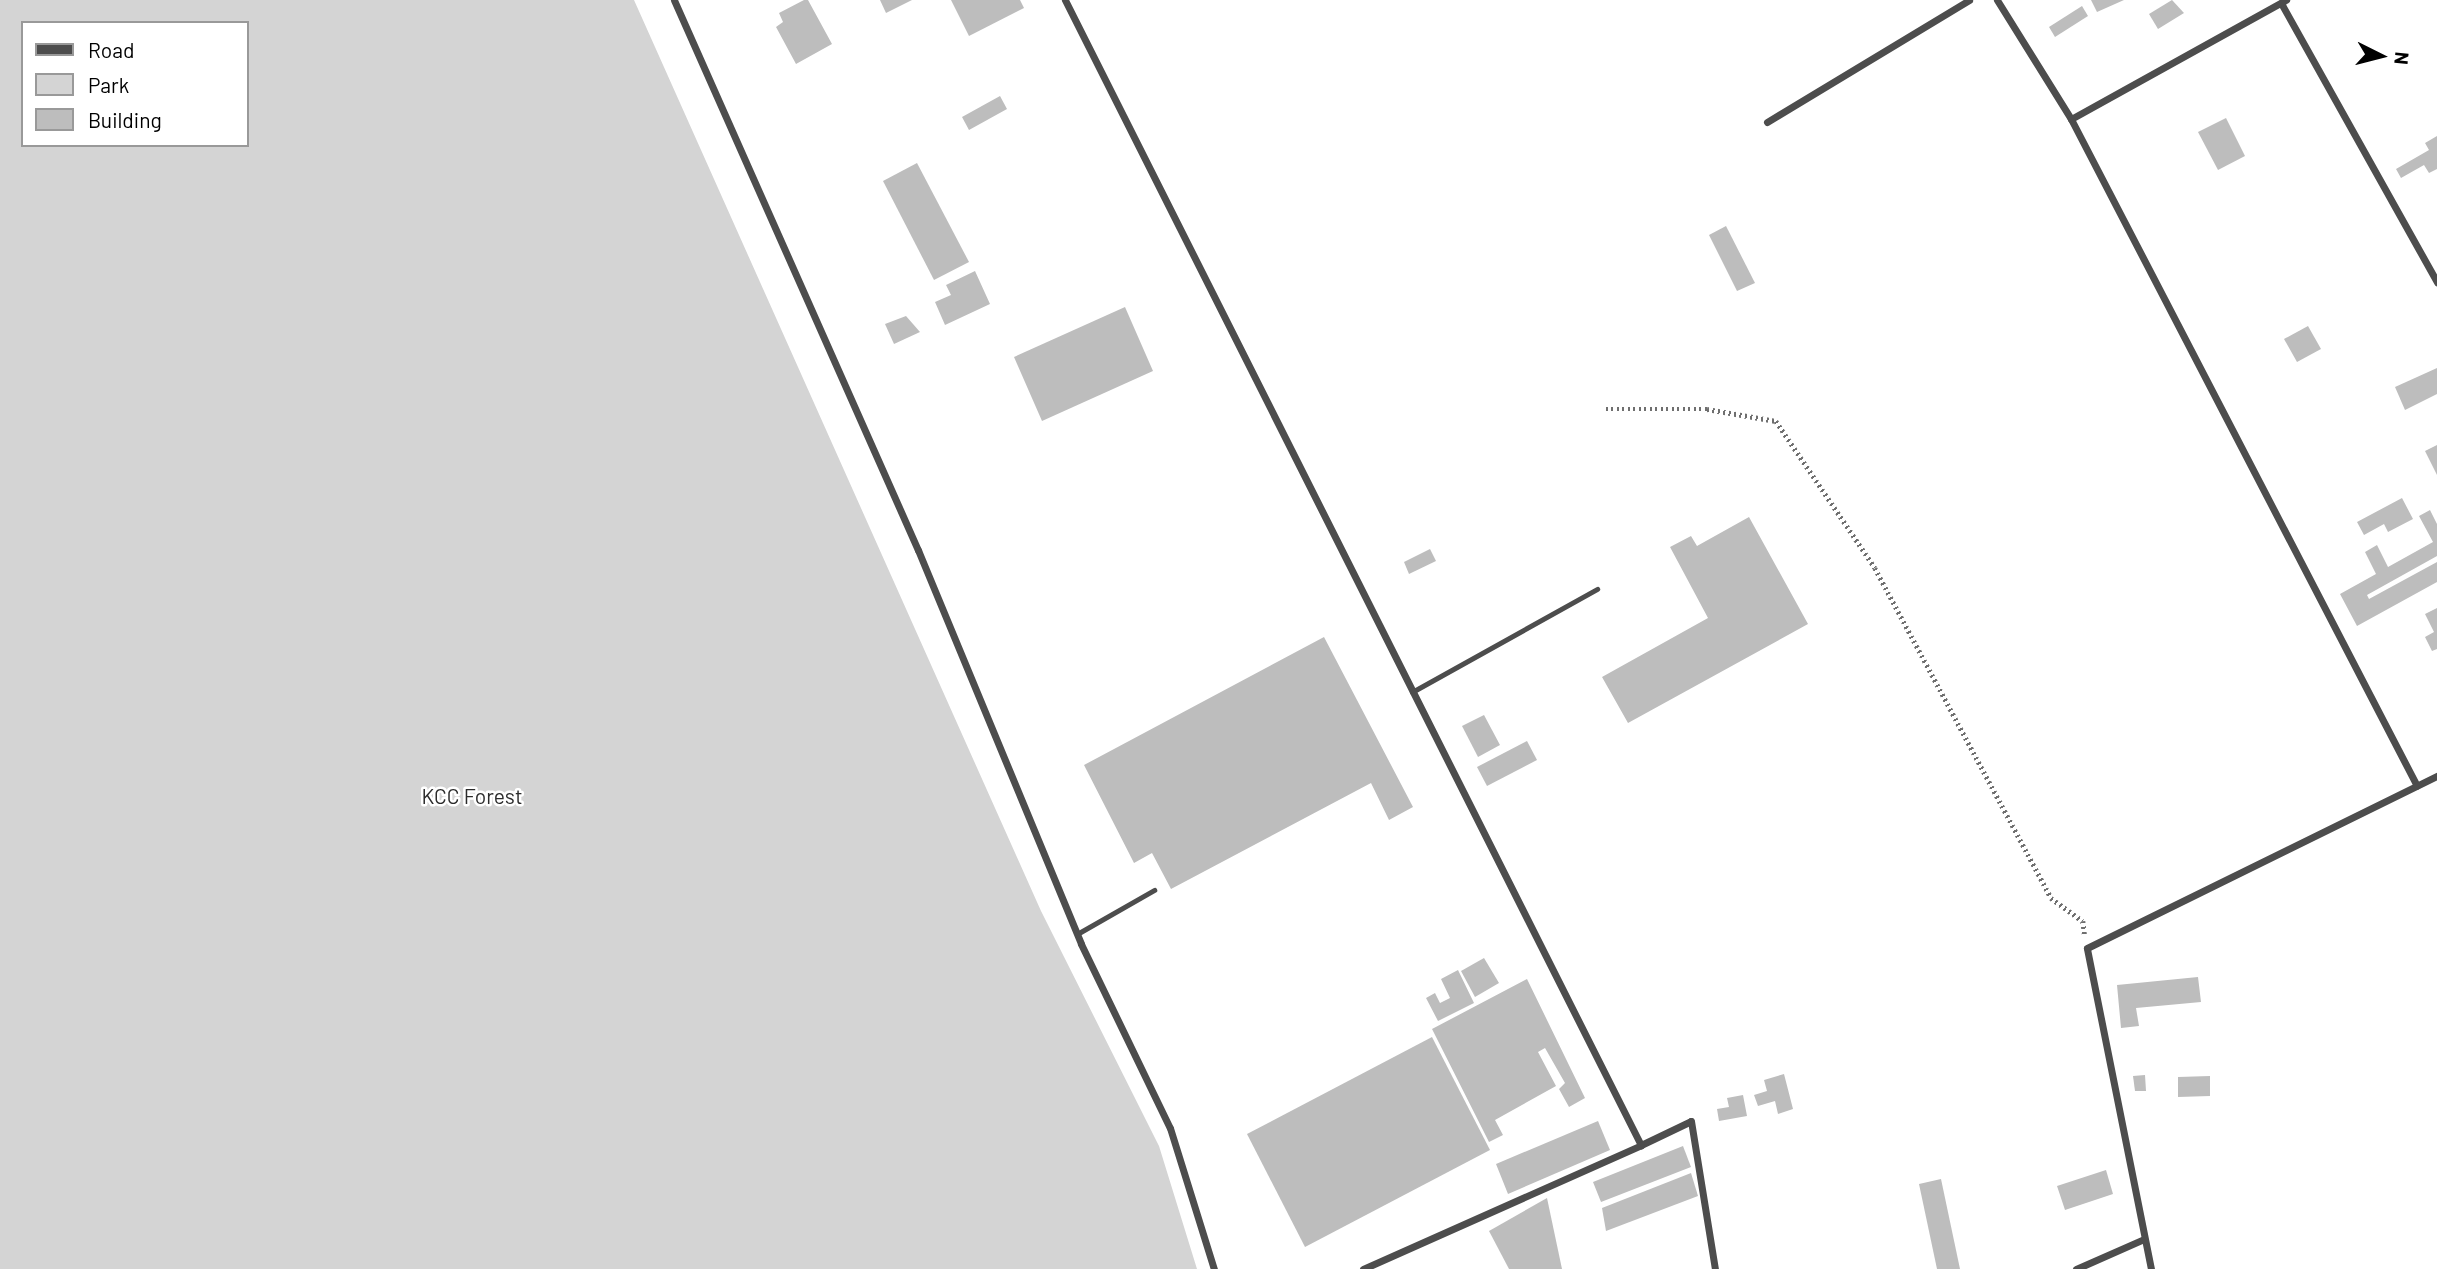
<!DOCTYPE html>
<style>
body{margin:0}
#map{position:relative;width:2437px;height:1269px;overflow:hidden;background:#fff;font-family:Barlow,sans-serif}
div>[style]{position:absolute}
[style*='--x']{left:calc(var(--x)*1px);top:calc(var(--y)*1px);width:calc(var(--w)*1px);rotate:calc(var(--a)*1deg)}
.green>*{inset:0;background:#d4d4d4}
.building>*{inset:0;background:#bdbdbd}
.path>*{height:4.5px;margin-top:-2.25px;transform-origin:0;background:repeating-linear-gradient(90deg,#6f6f6f 0 2px,transparent 0 5.5px)}
.service>*{height:5px;margin:-2.5px;padding:0 2.5px;transform-origin:2.5px;border-radius:2.5px;background:#4d4d4d}
.minor>*{height:7px;margin:-3.5px;padding:0 3.5px;transform-origin:3.5px;border-radius:3.5px;background:#4d4d4d}
span{translate:-50% -50%;white-space:nowrap;text-align:center;line-height:1.15;-webkit-text-stroke:5px #fff;paint-order:stroke}
.park-label{font-size:21px;color:#2b2b2b}
.legend{position:absolute;left:21px;top:21px;width:228px;height:126px;box-sizing:border-box;background:#fff;border:2px solid #999;margin:0;padding:9px 12px;list-style:none;font-size:21px;color:#000}
.legend li{display:flex;align-items:center;gap:14px;height:35px}
.legend b{width:35px;border:2px solid #999}
.north{position:absolute;left:2346px;top:21px;width:70px;height:70px;-webkit-text-stroke:5px #fff;paint-order:stroke;rotate:96deg;font-size:19px;font-weight:700;line-height:28px;text-align:center;color:#000}
.north::after{content:'';display:block;margin:auto;width:24px;height:32px;background:#000;clip-path:polygon(50% 0,100% 100%,50% 72%,0 100%)}
</style>
<div id="map">
<div class="green">
<div style="clip-path:polygon(evenodd,0 0,634px 0,1041px 911px,1159px 1146px,1197px 1269px,0 1269px,0 0,23px 23px,247px 23px,247px 145px,23px 145px,23px 23px)"></div>
</div>
<div class="building">
<div style="clip-path:polygon(804px 0,808px 0,832px 44px,796px 64px,776px 27px,783px 22px,779px 13px)"></div>
<div style="clip-path:polygon(880px 0,912px 0,886px 13px)"></div>
<div style="clip-path:polygon(951px 0,1020px 0,1024px 8px,969px 36px)"></div>
<div style="clip-path:polygon(2091px 0,2124px 0,2097px 12px)"></div>
<div style="clip-path:polygon(2172px 0,2184px 13px,2158px 29px,2149px 14px)"></div>
<div style="clip-path:polygon(2082px 6px,2088px 16px,2055px 37px,2049px 27px)"></div>
<div style="clip-path:polygon(1000px 96px,1007px 109px,969px 130px,962px 117px)"></div>
<div style="clip-path:polygon(2226px 118px,2245px 156px,2218px 170px,2198px 132px)"></div>
<div style="clip-path:polygon(2437px 136px,2437px 169px,2429px 173px,2424px 165px,2401px 178px,2396px 169px,2429px 150px,2425px 143px)"></div>
<div style="clip-path:polygon(917px 163px,969px 262px,934px 280px,883px 181px)"></div>
<div style="clip-path:polygon(1726px 226px,1755px 283px,1737px 291px,1709px 235px)"></div>
<div style="clip-path:polygon(975px 271px,990px 304px,945px 325px,935px 302px,951px 295px,946px 285px)"></div>
<div style="clip-path:polygon(1125px 307px,1153px 371px,1042px 421px,1014px 357px)"></div>
<div style="clip-path:polygon(906px 316px,920px 332px,894px 344px,885px 324px)"></div>
<div style="clip-path:polygon(2308px 326px,2321px 349px,2297px 362px,2284px 339px)"></div>
<div style="clip-path:polygon(2437px 368px,2437px 394px,2405px 410px,2395px 387px)"></div>
<div style="clip-path:polygon(2437px 445px,2437px 475px,2425px 451px)"></div>
<div style="clip-path:polygon(2402px 498px,2413px 519px,2388px 532px,2384px 524px,2364px 535px,2357px 522px)"></div>
<div style="clip-path:polygon(2430px 510px,2437px 524px,2437px 556px,2367px 595px,2369px 599px,2437px 562px,2437px 582px,2357px 626px,2340px 594px,2376px 574px,2365px 552px,2377px 545px,2388px 567px,2433px 542px,2419px 516px)"></div>
<div style="clip-path:polygon(1749px 517px,1808px 624px,1628px 723px,1602px 677px,1708px 618px,1670px 547px,1691px 536px,1697px 546px)"></div>
<div style="clip-path:polygon(1430px 549px,1436px 561px,1409px 574px,1404px 562px)"></div>
<div style="clip-path:polygon(2437px 608px,2437px 649px,2432px 651px,2425px 637px,2434px 632px,2425px 614px)"></div>
<div style="clip-path:polygon(1324px 637px,1413px 807px,1389px 820px,1371px 783px,1171px 889px,1152px 853px,1134px 863px,1084px 765px)"></div>
<div style="clip-path:polygon(1484px 715px,1500px 745px,1478px 757px,1462px 726px)"></div>
<div style="clip-path:polygon(1527px 741px,1537px 760px,1487px 786px,1477px 767px)"></div>
<div style="clip-path:polygon(1484px 958px,1499px 983px,1475px 997px,1461px 971px)"></div>
<div style="clip-path:polygon(1458px 970px,1474px 1003px,1438px 1021px,1426px 998px,1435px 993px,1440px 1003px,1450px 998px,1441px 979px)"></div>
<div style="clip-path:polygon(2198px 977px,2201px 1002px,2136px 1008px,2139px 1026px,2121px 1028px,2117px 985px)"></div>
<div style="clip-path:polygon(1527px 979px,1585px 1098px,1569px 1107px,1559px 1089px,1565px 1083px,1545px 1048px,1538px 1052px,1556px 1086px,1495px 1120px,1503px 1135px,1489px 1142px,1432px 1029px)"></div>
<div style="clip-path:polygon(1432px 1037px,1490px 1150px,1305px 1247px,1247px 1134px)"></div>
<div style="clip-path:polygon(1784px 1074px,1793px 1109px,1778px 1114px,1775px 1101px,1758px 1106px,1754px 1095px,1767px 1091px,1764px 1080px)"></div>
<div style="clip-path:polygon(2145px 1075px,2146px 1091px,2135px 1091px,2133px 1076px)"></div>
<div style="clip-path:polygon(2210px 1076px,2210px 1096px,2178px 1097px,2178px 1077px)"></div>
<div style="clip-path:polygon(1743px 1095px,1747px 1116px,1719px 1121px,1717px 1109px,1729px 1107px,1727px 1098px)"></div>
<div style="clip-path:polygon(1598px 1121px,1610px 1150px,1508px 1194px,1496px 1164px)"></div>
<div style="clip-path:polygon(1683px 1146px,1691px 1167px,1601px 1202px,1593px 1182px)"></div>
<div style="clip-path:polygon(2106px 1170px,2113px 1194px,2065px 1210px,2057px 1186px)"></div>
<div style="clip-path:polygon(1691px 1173px,1698px 1196px,1606px 1231px,1602px 1208px)"></div>
<div style="clip-path:polygon(1941px 1179px,1960px 1269px,1937px 1269px,1919px 1184px)"></div>
<div style="clip-path:polygon(1547px 1198px,1562px 1269px,1509px 1269px,1489px 1231px)"></div>
</div>
<div class="path">
<div style="--x:1606;--y:409;--w:101;--a:0"></div>
<div style="--x:1707;--y:409;--w:70;--a:9.9"></div>
<div style="--x:1776;--y:421;--w:177;--a:56"></div>
<div style="--x:1875;--y:568;--w:374;--a:61.9"></div>
<div style="--x:2051;--y:898;--w:39;--a:36"></div>
<div style="--x:2083;--y:921;--w:16;--a:83"></div>
</div>
<div class="service">
<div style="--x:1412;--y:692;--w:212;--a:-29.1"></div>
<div style="--x:1077;--y:934;--w:89;--a:-29.7"></div>
</div>
<div class="minor">
<div style="--x:674;--y:0;--w:602;--a:66.08"></div>
<div style="--x:918;--y:550;--w:426;--a:67.5"></div>
<div style="--x:1081;--y:944;--w:204;--a:64.2"></div>
<div style="--x:1170;--y:1128;--w:148;--a:72.7"></div>
<div style="--x:1065;--y:0;--w:1282;--a:63.3"></div>
<div style="--x:1641;--y:1145;--w:55;--a:-25.6"></div>
<div style="--x:1691;--y:1121;--w:150;--a:80.8"></div>
<div style="--x:1997;--y:0;--w:140;--a:58.1"></div>
<div style="--x:2071;--y:119;--w:751;--a:62.58"></div>
<div style="--x:2281;--y:3;--w:320;--a:60.8"></div>
<div style="--x:2071;--y:119;--w:246;--a:-29"></div>
<div style="--x:1767;--y:122;--w:236;--a:-31.1"></div>
<div style="--x:1363;--y:1269;--w:304;--a:-24"></div>
<div style="--x:2076;--y:1269;--w:74;--a:-23.8"></div>
<div style="--x:2151;--y:1269;--w:327;--a:-101.3"></div>
<div style="--x:2087;--y:948;--w:390;--a:-26.2"></div>
</div>
<div class="park-label">
<span style="left:472px;top:796px">KCC Forest</span>
</div>
<ul class="legend">
<li><b style="height:9px;background:#4d4d4d"></b>Road</li>
<li><b style="height:19px;background:#d4d4d4"></b>Park</li>
<li><b style="height:19px;background:#bdbdbd"></b>Building</li>
</ul>
<div class="north">N</div>
</div>
